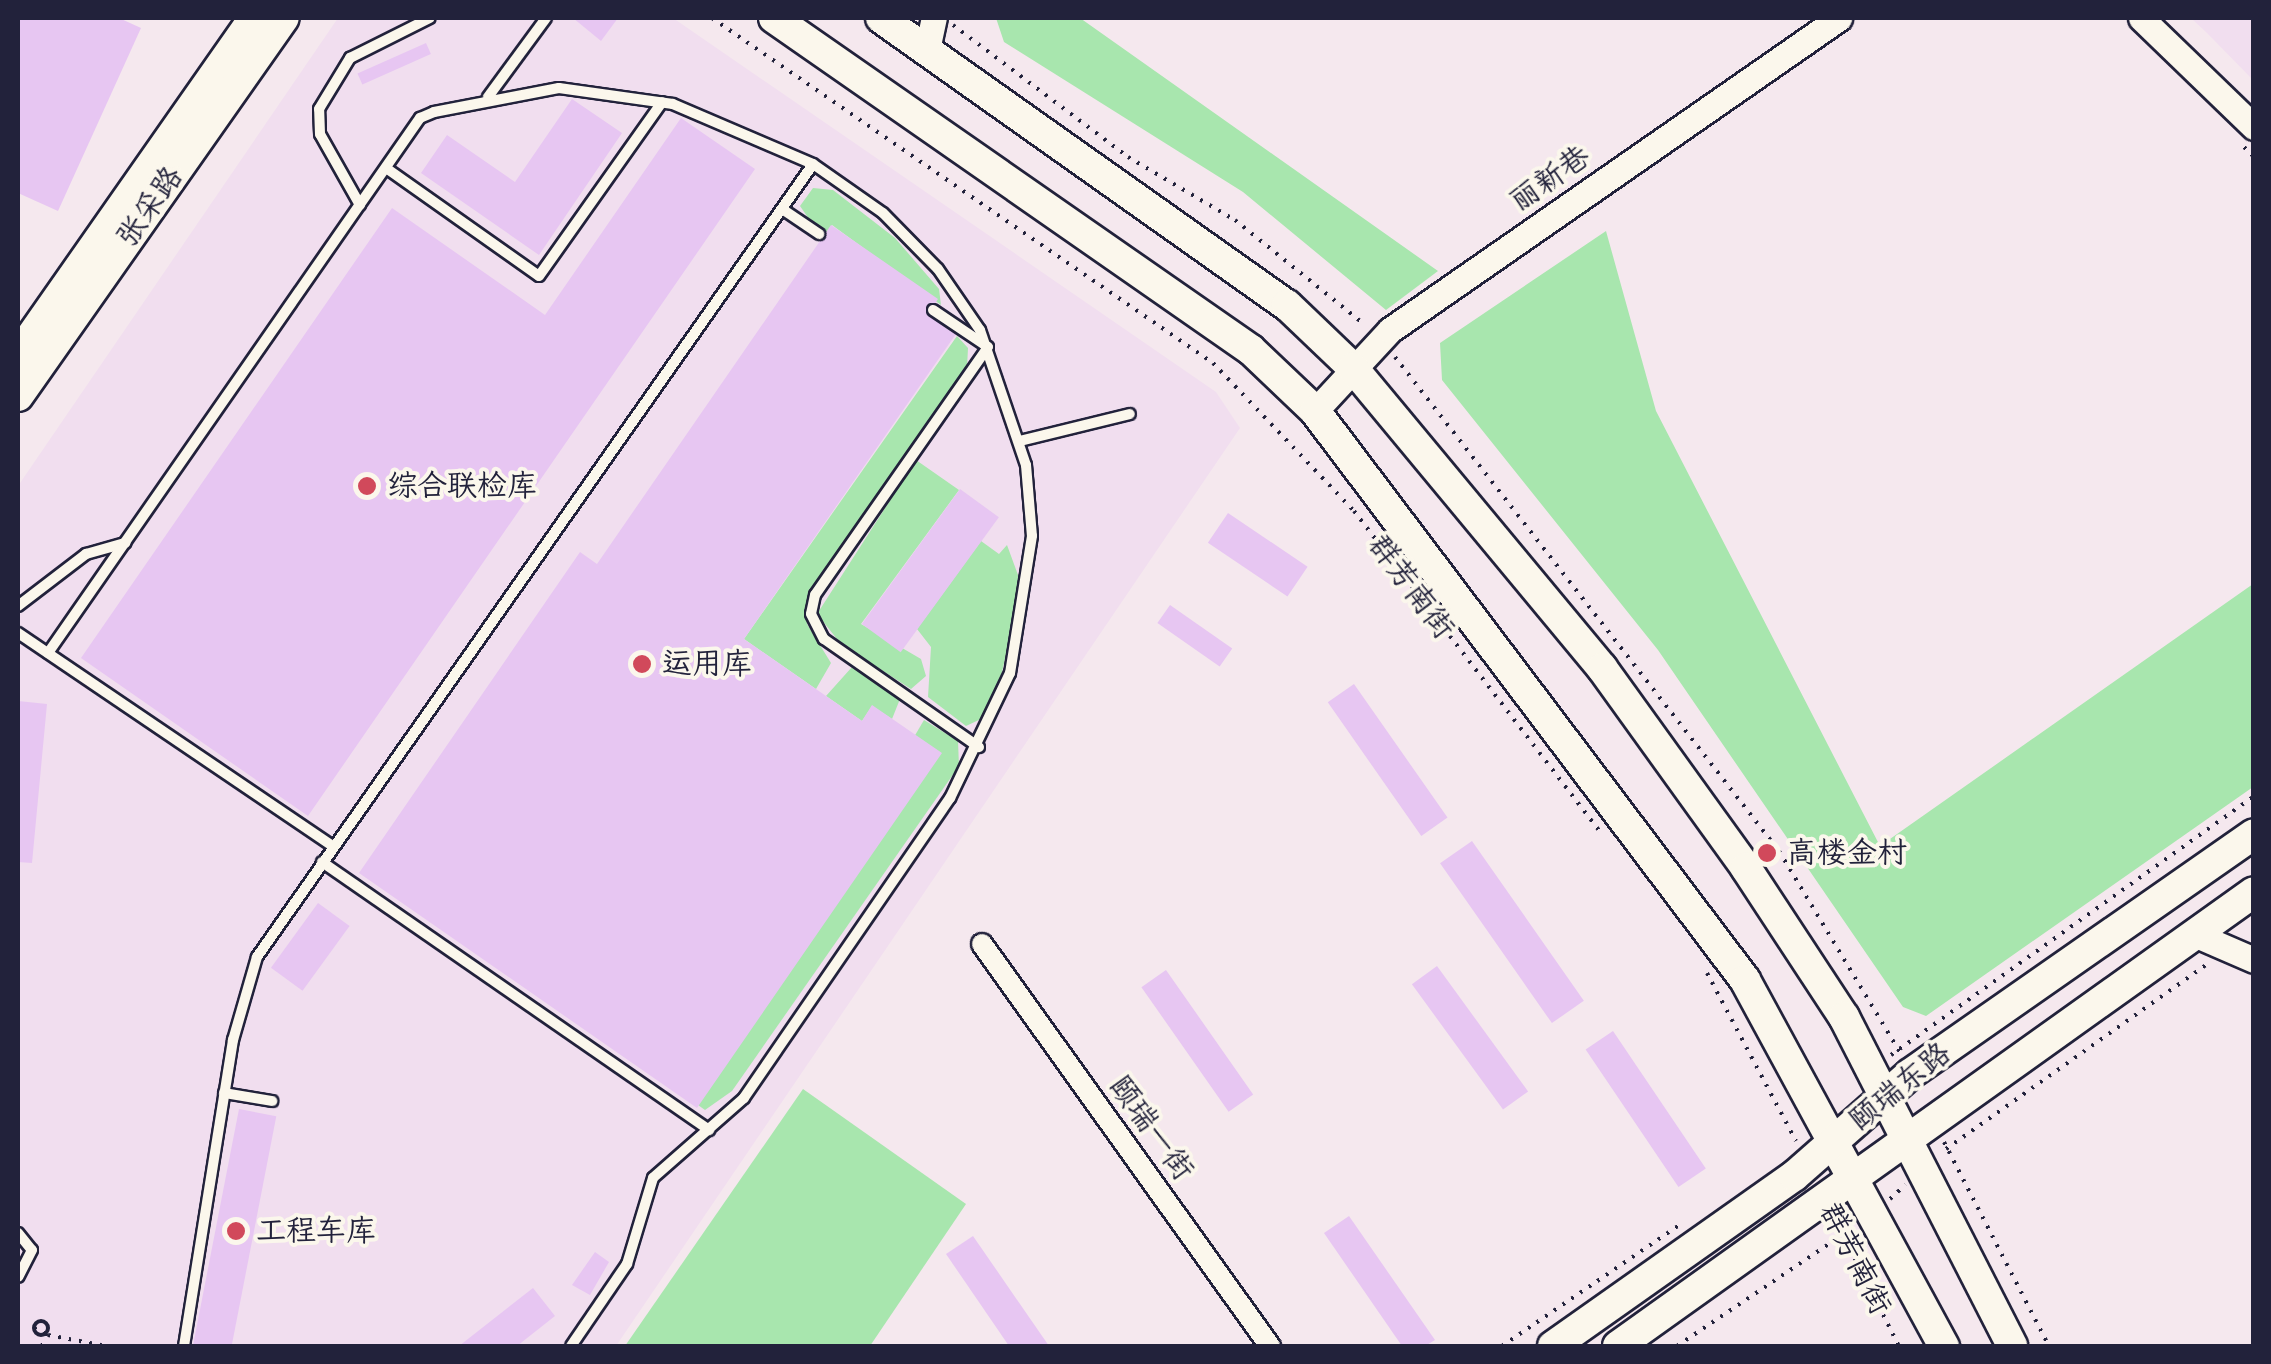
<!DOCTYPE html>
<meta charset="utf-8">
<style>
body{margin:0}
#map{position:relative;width:2271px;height:1364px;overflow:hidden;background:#f5e8ee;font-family:"Balsamiq Sans","LXGW WenKai TC",sans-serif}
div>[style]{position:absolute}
.built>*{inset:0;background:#f1deef}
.green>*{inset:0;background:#a8e6ae}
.building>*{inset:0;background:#e7c6f2;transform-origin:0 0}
.path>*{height:4px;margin-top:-2px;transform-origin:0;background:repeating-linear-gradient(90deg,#22223b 0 2.5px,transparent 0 10.5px)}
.path>.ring{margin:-2px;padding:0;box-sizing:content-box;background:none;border:4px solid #22223b;border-radius:50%}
.roads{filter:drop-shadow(2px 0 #22223b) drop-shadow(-2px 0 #22223b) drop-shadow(0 2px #22223b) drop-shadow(0 -2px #22223b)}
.service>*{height:10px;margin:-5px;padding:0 5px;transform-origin:5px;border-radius:5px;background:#fbf7ec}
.minor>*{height:20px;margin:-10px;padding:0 10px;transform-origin:10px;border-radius:10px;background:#fbf7ec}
.tertiary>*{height:25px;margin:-12.5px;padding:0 12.5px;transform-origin:12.5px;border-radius:12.5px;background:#fbf7ec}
.primary>*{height:30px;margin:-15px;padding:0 15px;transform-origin:15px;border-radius:15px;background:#fbf7ec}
.path-bridge>*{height:4px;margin-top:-2px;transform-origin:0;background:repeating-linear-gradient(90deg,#22223b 0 2.5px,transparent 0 10.5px)}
.dots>*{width:28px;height:28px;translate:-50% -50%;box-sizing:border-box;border:5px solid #fbf7ec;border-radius:50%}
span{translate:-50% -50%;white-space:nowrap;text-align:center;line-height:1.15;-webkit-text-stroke:8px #fbf7ec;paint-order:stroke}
.street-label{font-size:30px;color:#22223b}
.poi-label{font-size:30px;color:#22223b}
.left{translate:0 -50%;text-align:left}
.frame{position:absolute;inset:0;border:20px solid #22223b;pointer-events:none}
</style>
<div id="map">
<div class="built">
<i style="clip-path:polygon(338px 18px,673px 18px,1216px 392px,1240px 428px,616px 1346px,18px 1346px,18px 486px)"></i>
<i style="clip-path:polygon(2191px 18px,2253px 18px,2253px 80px,2207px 33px)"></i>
</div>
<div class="green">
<i style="clip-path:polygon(996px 18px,1080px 18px,1438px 271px,1386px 310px,1243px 192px,1004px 42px)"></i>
<i style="clip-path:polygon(813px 188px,833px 190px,895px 238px,939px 289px,941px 305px,832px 225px,826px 233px,811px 222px,800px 206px)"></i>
<i style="clip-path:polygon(1606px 231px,1656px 411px,1880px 846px,2253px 584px,2253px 787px,1926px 1016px,1903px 1007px,1658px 650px,1442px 380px,1440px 343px)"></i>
<i style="clip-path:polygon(957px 336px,968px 348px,967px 368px,808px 593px,807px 624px,831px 663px,816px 689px,744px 639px)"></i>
<i style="clip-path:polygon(916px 460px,959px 490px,861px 624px,921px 659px,926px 676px,911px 689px,841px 644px,817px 614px)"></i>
<i style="clip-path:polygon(981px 541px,999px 554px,1007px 545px,1022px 586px,998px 689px,983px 718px,966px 726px,928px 697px,931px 647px,917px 629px)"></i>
<i style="clip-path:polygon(852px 667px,900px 699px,892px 719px,872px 706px,862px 721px,826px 696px)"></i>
<i style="clip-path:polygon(924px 720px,958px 741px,959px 766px,732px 1091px,705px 1110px,698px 1105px)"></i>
<i style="clip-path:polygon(803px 1089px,966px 1204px,870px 1346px,625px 1346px)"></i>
</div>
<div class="building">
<i style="clip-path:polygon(18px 18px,119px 18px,141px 28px,58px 211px,18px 193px)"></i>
<i style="clip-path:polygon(573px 18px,618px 18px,601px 41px)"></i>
<i style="left:426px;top:43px;width:12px;height:75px;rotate:66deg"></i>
<i style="clip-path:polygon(572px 99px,622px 133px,539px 255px,421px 173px,447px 135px,515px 182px)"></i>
<i style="clip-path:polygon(681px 118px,755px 169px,308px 816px,81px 658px,392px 208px,545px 315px)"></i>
<i style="clip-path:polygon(831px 225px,938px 299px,929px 312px,958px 331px,744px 639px,862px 721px,872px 705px,942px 753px,697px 1108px,359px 873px,580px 552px,597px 564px)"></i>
<i style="left:960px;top:489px;width:48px;height:167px;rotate:36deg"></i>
<i style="left:1228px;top:513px;width:96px;height:36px;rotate:34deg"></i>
<i style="left:1170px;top:605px;width:76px;height:22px;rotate:35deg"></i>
<i style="left:1354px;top:684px;width:163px;height:32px;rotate:55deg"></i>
<i style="clip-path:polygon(18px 701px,47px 704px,32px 863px,18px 862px)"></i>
<i style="left:1472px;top:841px;width:195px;height:39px;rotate:55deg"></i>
<i style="left:318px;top:903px;width:39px;height:80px;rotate:36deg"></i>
<i style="left:1437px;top:966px;width:155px;height:31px;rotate:54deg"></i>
<i style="left:1166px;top:970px;width:152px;height:30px;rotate:55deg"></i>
<i style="left:1613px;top:1031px;width:166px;height:33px;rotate:56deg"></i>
<i style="left:239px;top:1109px;width:38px;height:241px;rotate:11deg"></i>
<i style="clip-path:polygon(1349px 1216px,1435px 1340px,1425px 1346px,1402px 1346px,1324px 1233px)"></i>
<i style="clip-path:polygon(973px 1236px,1049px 1346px,1009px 1346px,946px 1254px)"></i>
<i style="clip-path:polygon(595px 1252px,609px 1262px,590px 1295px,572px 1285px)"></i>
<i style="clip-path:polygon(533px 1288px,555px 1316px,517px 1346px,459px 1346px)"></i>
</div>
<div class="path">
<i style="left:712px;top:18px;width:608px;rotate:34.55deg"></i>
<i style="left:1213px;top:363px;width:204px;rotate:46.4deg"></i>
<i style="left:1354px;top:511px;width:402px;rotate:52.5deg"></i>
<i style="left:953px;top:25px;width:219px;rotate:37deg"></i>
<i style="left:1128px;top:157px;width:124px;rotate:30.5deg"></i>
<i style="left:1235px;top:220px;width:167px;rotate:38.9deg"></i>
<i style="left:2244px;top:147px;width:14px;rotate:45deg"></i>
<i style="left:1395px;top:357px;width:626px;rotate:52.14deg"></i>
<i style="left:1779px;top:851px;width:235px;rotate:59deg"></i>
<i style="left:1707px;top:973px;width:190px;rotate:62.1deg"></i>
<i style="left:1891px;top:1055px;width:446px;rotate:-35.5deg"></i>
<i style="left:1944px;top:1142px;width:229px;rotate:62.8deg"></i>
<i style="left:1946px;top:1149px;width:320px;rotate:-35.3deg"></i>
<i style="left:1890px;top:1199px;width:21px;rotate:-43deg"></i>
<i style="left:1836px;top:1221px;width:140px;rotate:63.3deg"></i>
<i class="ring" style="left:34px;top:1321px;width:10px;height:10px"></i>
<i style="left:48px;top:1335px;width:59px;rotate:10.7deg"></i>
<i style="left:19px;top:1346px;width:17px"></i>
<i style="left:42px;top:1346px;width:15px;rotate:-70deg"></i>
<i style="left:1502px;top:1346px;width:218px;rotate:-34.3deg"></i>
<i style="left:1677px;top:1346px;width:210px;rotate:-33.9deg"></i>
</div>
<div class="roads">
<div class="service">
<i style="left:488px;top:97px;width:98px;rotate:-53.7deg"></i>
<i style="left:386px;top:168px;width:187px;rotate:35.2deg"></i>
<i style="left:539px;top:276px;width:213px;rotate:-54.7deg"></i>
<i style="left:360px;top:205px;width:81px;rotate:-119.4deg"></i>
<i style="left:320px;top:134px;width:25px;rotate:-92deg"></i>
<i style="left:319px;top:109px;width:60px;rotate:-58.7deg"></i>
<i style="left:350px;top:58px;width:89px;rotate:-26.6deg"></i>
<i style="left:782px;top:209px;width:45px;rotate:34deg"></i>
<i style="left:933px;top:310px;width:66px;rotate:33.9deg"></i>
<i style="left:988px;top:347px;width:302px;rotate:124.9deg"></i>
<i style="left:815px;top:595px;width:19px;rotate:102deg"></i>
<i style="left:811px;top:614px;width:28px;rotate:63deg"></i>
<i style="left:824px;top:639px;width:189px;rotate:34.9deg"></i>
<i style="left:1020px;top:441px;width:113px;rotate:-13.8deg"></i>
<i style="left:18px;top:606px;width:86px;rotate:-37.4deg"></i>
<i style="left:86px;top:554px;width:41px;rotate:-15.8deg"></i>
<i style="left:18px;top:633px;width:380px;rotate:34.1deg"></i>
<i style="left:48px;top:653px;width:652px;rotate:-55.19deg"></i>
<i style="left:420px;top:118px;width:15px;rotate:-23deg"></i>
<i style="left:434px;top:112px;width:127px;rotate:-10.9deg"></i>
<i style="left:559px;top:88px;width:115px;rotate:8deg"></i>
<i style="left:673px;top:104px;width:152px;rotate:23.2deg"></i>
<i style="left:813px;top:164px;width:85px;rotate:35deg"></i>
<i style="left:883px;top:213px;width:78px;rotate:45.5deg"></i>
<i style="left:938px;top:269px;width:74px;rotate:55.5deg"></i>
<i style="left:980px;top:330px;width:143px;rotate:71.2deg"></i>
<i style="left:1026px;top:465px;width:71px;rotate:85.2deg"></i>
<i style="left:1032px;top:536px;width:139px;rotate:99.1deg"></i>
<i style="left:1010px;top:673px;width:139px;rotate:115.6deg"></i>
<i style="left:950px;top:798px;width:364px;rotate:124.5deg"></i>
<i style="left:744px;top:1098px;width:121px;rotate:138.7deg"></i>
<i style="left:653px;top:1178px;width:90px;rotate:106.8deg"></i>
<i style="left:627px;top:1264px;width:99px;rotate:124.3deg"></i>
<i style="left:322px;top:862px;width:471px;rotate:34.7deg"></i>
<i style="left:224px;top:1093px;width:49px;rotate:9.5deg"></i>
<i style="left:18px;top:1233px;width:22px;rotate:51deg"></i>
<i style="left:32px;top:1250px;width:30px;rotate:117deg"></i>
<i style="left:184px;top:1346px;width:310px;rotate:-80.9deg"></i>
<i style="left:233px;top:1040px;width:86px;rotate:-73.9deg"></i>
<i style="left:257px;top:957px;width:968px;rotate:-54.96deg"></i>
</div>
<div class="minor">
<i style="left:982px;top:944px;width:495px;rotate:54.4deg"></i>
</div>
<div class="tertiary">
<i style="left:2141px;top:18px;width:157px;rotate:44deg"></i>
<i style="left:927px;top:50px;width:33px;rotate:-78deg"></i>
<i style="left:1315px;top:411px;width:110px;rotate:-47.2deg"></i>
<i style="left:1390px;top:330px;width:547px;rotate:-34.79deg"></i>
<i style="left:2194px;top:934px;width:65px;rotate:23.4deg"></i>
</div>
<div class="primary">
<i style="left:774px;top:18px;width:581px;rotate:34.84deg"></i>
<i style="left:1251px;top:350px;width:88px;rotate:43.6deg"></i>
<i style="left:1315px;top:411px;width:713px;rotate:52.92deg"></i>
<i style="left:1745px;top:980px;width:417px;rotate:61.5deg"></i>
<i style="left:881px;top:18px;width:497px;rotate:35.3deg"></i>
<i style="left:1287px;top:305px;width:91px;rotate:43.7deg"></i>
<i style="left:1353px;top:368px;width:390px;rotate:50.3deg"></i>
<i style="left:1602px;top:668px;width:246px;rotate:54.2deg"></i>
<i style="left:1746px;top:868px;width:178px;rotate:56.7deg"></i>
<i style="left:1844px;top:1017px;width:369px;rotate:62.9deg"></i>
<i style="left:18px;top:355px;width:411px;rotate:-55deg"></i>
<i style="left:18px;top:396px;width:462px;rotate:-54.9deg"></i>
<i style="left:1553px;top:1346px;width:295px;rotate:-35.2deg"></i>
<i style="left:1794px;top:1176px;width:154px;rotate:-41.3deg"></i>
<i style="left:1910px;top:1074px;width:419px;rotate:-34.9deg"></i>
<i style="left:1618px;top:1346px;width:781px;rotate:-35.52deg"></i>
</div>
</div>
<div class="path-bridge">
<i style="left:34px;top:1328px;width:16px;rotate:27deg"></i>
</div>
<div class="dots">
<i style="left:367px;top:486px;background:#d1495b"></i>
<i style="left:642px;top:664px;background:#d1495b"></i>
<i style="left:1767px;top:853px;background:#d1495b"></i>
<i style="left:236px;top:1231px;background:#d1495b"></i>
</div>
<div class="street-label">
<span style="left:1550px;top:179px;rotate:-35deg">丽新巷</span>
<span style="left:150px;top:207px;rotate:-55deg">张采路</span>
<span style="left:1411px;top:587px;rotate:53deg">群芳南街</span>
<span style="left:1900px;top:1087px;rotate:-39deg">颐瑞东路</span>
<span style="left:1151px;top:1128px;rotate:54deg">颐瑞一街</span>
<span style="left:1855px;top:1259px;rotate:63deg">群芳南街</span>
</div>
<div class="poi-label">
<span class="left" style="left:387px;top:486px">综合联检库</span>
<span class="left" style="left:662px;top:664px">运用库</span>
<span class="left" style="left:1787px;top:853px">高楼金村</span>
<span class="left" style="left:256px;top:1231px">工程车库</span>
</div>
<div class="frame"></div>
</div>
